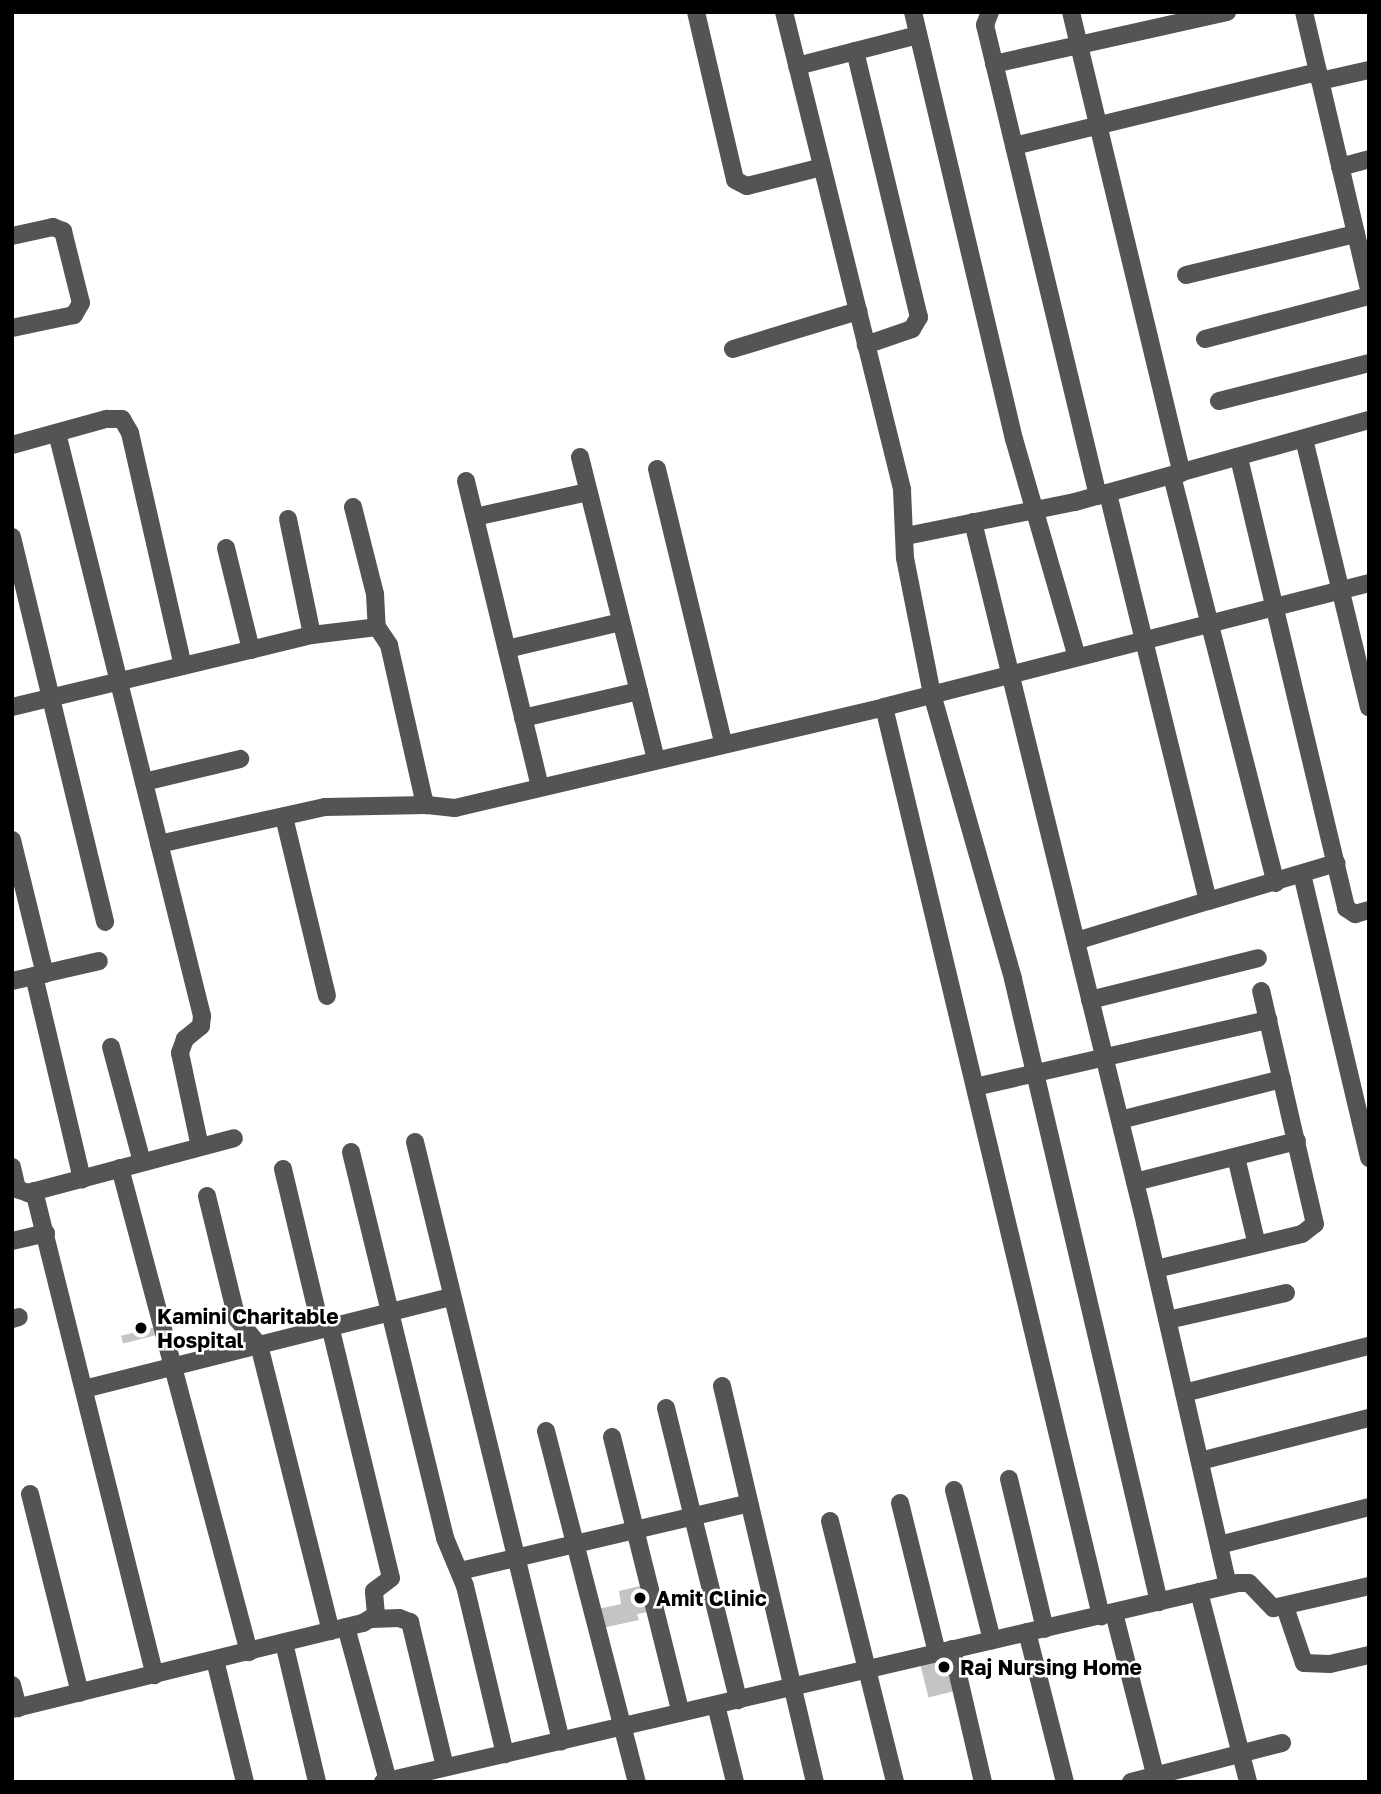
<!DOCTYPE html>
<style>
body{margin:0}
#map{position:relative;width:1381px;height:1794px;overflow:hidden;background:#fff;font-family:"Golos Text",sans-serif}
div>[style]{position:absolute}
.building>*{inset:0;background:#c4c4c4;transform-origin:0 0}
.minor>*{height:18px;margin:-9px;padding:0 9px;transform-origin:9px;border-radius:9px;background:#545454}
.dots>*{width:19px;height:19px;translate:-50% -50%;box-sizing:border-box;border:4px solid #fff;border-radius:50%}
span{translate:-50% -50%;white-space:nowrap;text-align:center;line-height:1.15;-webkit-text-stroke:5px #fff;paint-order:stroke}
.poi-label{font-size:21px;color:#000;font-weight:700}
.left{translate:0 -50%;text-align:left}
.frame{position:absolute;inset:0;border:14px solid #000;pointer-events:none}
</style>
<div id="map">
<div class="building">
<i style="left:156px;top:1327px;width:8px;height:36px;rotate:76deg"></i>
<i style="clip-path:polygon(648px 1584px,654px 1611px,637px 1614px,639px 1620px,602px 1628px,598px 1609px,621px 1604px,619px 1591px)"></i>
<i style="left:946px;top:1652px;width:40px;height:28px;rotate:76deg"></i>
</div>
<div class="minor">
<i style="left:696px;top:12px;width:172px;rotate:76.9deg"></i>
<i style="left:735px;top:180px;width:13px;rotate:27deg"></i>
<i style="left:747px;top:186px;width:77px;rotate:-14.2deg"></i>
<i style="left:784px;top:12px;width:492px;rotate:76.1deg"></i>
<i style="left:902px;top:490px;width:68px;rotate:87.5deg"></i>
<i style="left:905px;top:558px;width:139px;rotate:78.8deg"></i>
<i style="left:932px;top:694px;width:296px;rotate:74.1deg"></i>
<i style="left:1013px;top:979px;width:640px;rotate:76.81deg"></i>
<i style="left:913px;top:12px;width:439px;rotate:76.7deg"></i>
<i style="left:1014px;top:439px;width:227px;rotate:73.9deg"></i>
<i style="left:990px;top:12px;width:14px;rotate:111deg"></i>
<i style="left:985px;top:25px;width:484px;rotate:76.5deg"></i>
<i style="left:1071px;top:12px;width:474px;rotate:76.5deg"></i>
<i style="left:1304px;top:12px;width:285px;rotate:76.8deg"></i>
<i style="left:855px;top:51px;width:274px;rotate:76.5deg"></i>
<i style="left:919px;top:317px;width:14px;rotate:120deg"></i>
<i style="left:912px;top:329px;width:49px;rotate:160.8deg"></i>
<i style="left:994px;top:64px;width:239px;rotate:-12.6deg"></i>
<i style="left:797px;top:66px;width:125px;rotate:-14.4deg"></i>
<i style="left:1320px;top:81px;width:50px;rotate:-12.7deg"></i>
<i style="left:1014px;top:146px;width:313px;rotate:-13.7deg"></i>
<i style="left:1340px;top:167px;width:30px;rotate:-15deg"></i>
<i style="left:12px;top:236px;width:42px;rotate:-12.4deg"></i>
<i style="left:53px;top:227px;width:11px;rotate:22deg"></i>
<i style="left:63px;top:231px;width:74px;rotate:76deg"></i>
<i style="left:81px;top:303px;width:14px;rotate:120deg"></i>
<i style="left:74px;top:315px;width:63px;rotate:168.2deg"></i>
<i style="left:1186px;top:275px;width:175px;rotate:-13.6deg"></i>
<i style="left:1205px;top:339px;width:170px;rotate:-14.7deg"></i>
<i style="left:733px;top:349px;width:131px;rotate:-16.9deg"></i>
<i style="left:1219px;top:401px;width:155px;rotate:-14.2deg"></i>
<i style="left:57px;top:433px;width:601px;rotate:76.03deg"></i>
<i style="left:202px;top:1016px;width:10px;rotate:96deg"></i>
<i style="left:201px;top:1026px;width:21px;rotate:141deg"></i>
<i style="left:185px;top:1039px;width:15px;rotate:110deg"></i>
<i style="left:180px;top:1053px;width:96px;rotate:78deg"></i>
<i style="left:1304px;top:439px;width:276px;rotate:76.4deg"></i>
<i style="left:12px;top:445px;width:98px;rotate:-15.5deg"></i>
<i style="left:106px;top:419px;width:16px"></i>
<i style="left:122px;top:419px;width:16px;rotate:60deg"></i>
<i style="left:130px;top:433px;width:239px;rotate:77.2deg"></i>
<i style="left:580px;top:457px;width:311px;rotate:75.9deg"></i>
<i style="left:1239px;top:458px;width:463px;rotate:76.6deg"></i>
<i style="left:1346px;top:908px;width:11px;rotate:34deg"></i>
<i style="left:1355px;top:914px;width:15px;rotate:-16deg"></i>
<i style="left:657px;top:469px;width:281px;rotate:76.4deg"></i>
<i style="left:1172px;top:476px;width:420px;rotate:75.7deg"></i>
<i style="left:466px;top:481px;width:315px;rotate:76.4deg"></i>
<i style="left:353px;top:507px;width:90px;rotate:75.8deg"></i>
<i style="left:375px;top:594px;width:33px;rotate:87deg"></i>
<i style="left:475px;top:517px;width:116px;rotate:-12.5deg"></i>
<i style="left:288px;top:519px;width:118px;rotate:78.3deg"></i>
<i style="left:973px;top:522px;width:722px;rotate:76.21deg"></i>
<i style="left:1145px;top:1223px;width:371px;rotate:77.1deg"></i>
<i style="left:906px;top:536px;width:172px;rotate:-11.4deg"></i>
<i style="left:1075px;top:502px;width:305px;rotate:-15.6deg"></i>
<i style="left:12px;top:537px;width:396px;rotate:76.4deg"></i>
<i style="left:226px;top:548px;width:105px;rotate:76.2deg"></i>
<i style="left:507px;top:649px;width:117px;rotate:-13.3deg"></i>
<i style="left:12px;top:707px;width:309px;rotate:-13.5deg"></i>
<i style="left:312px;top:635px;width:65px;rotate:-7deg"></i>
<i style="left:377px;top:627px;width:22px;rotate:56deg"></i>
<i style="left:389px;top:645px;width:159px;rotate:77.3deg"></i>
<i style="left:424px;top:800px;width:6px;rotate:59deg"></i>
<i style="left:427px;top:805px;width:28px;rotate:6deg"></i>
<i style="left:455px;top:808px;width:441px;rotate:-13.2deg"></i>
<i style="left:884px;top:707px;width:501px;rotate:-14.34deg"></i>
<i style="left:884px;top:707px;width:935px;rotate:76.57deg"></i>
<i style="left:523px;top:718px;width:119px;rotate:-13.1deg"></i>
<i style="left:144px;top:782px;width:99px;rotate:-13.5deg"></i>
<i style="left:284px;top:817px;width:184px;rotate:76.5deg"></i>
<i style="left:12px;top:840px;width:138px;rotate:76.2deg"></i>
<i style="left:159px;top:844px;width:170px;rotate:-12.6deg"></i>
<i style="left:325px;top:807px;width:102px;rotate:-1.1deg"></i>
<i style="left:1302px;top:874px;width:292px;rotate:76.7deg"></i>
<i style="left:1208px;top:901px;width:134px;rotate:-16.5deg"></i>
<i style="left:1076px;top:941px;width:138px;rotate:-16.9deg"></i>
<i style="left:1208px;top:901px;width:420px;rotate:-103.8deg"></i>
<i style="left:34px;top:976px;width:209px;rotate:76.7deg"></i>
<i style="left:12px;top:981px;width:89px;rotate:-12.9deg"></i>
<i style="left:1090px;top:1000px;width:173px;rotate:-14deg"></i>
<i style="left:111px;top:1047px;width:119px;rotate:74.9deg"></i>
<i style="left:975px;top:1087px;width:301px;rotate:-12.9deg"></i>
<i style="left:1120px;top:1120px;width:167px;rotate:-14.2deg"></i>
<i style="left:415px;top:1142px;width:617px;rotate:76.3deg"></i>
<i style="left:351px;top:1152px;width:397px;rotate:76.3deg"></i>
<i style="left:445px;top:1538px;width:52px;rotate:67.4deg"></i>
<i style="left:465px;top:1586px;width:173px;rotate:76.6deg"></i>
<i style="left:1236px;top:1157px;width:90px;rotate:76.6deg"></i>
<i style="left:12px;top:1167px;width:23px;rotate:77deg"></i>
<i style="left:17px;top:1189px;width:12px;rotate:20deg"></i>
<i style="left:28px;top:1193px;width:213px;rotate:-14.9deg"></i>
<i style="left:120px;top:1168px;width:501px;rotate:75.08deg"></i>
<i style="left:283px;top:1169px;width:164px;rotate:76.6deg"></i>
<i style="left:1135px;top:1182px;width:167px;rotate:-14.2deg"></i>
<i style="left:34px;top:1191px;width:499px;rotate:76deg"></i>
<i style="left:207px;top:1196px;width:127px;rotate:76.3deg"></i>
<i style="left:237px;top:1319px;width:34px;rotate:50deg"></i>
<i style="left:259px;top:1345px;width:295px;rotate:75.9deg"></i>
<i style="left:12px;top:1241px;width:35px;rotate:-13deg"></i>
<i style="left:1156px;top:1269px;width:150px;rotate:-13.5deg"></i>
<i style="left:1302px;top:1234px;width:16px;rotate:-38deg"></i>
<i style="left:1315px;top:1224px;width:239px;rotate:-103deg"></i>
<i style="left:12px;top:1319px;width:7px;rotate:-16deg"></i>
<i style="left:1168px;top:1320px;width:121px;rotate:-12.9deg"></i>
<i style="left:722px;top:1386px;width:407px;rotate:76.8deg"></i>
<i style="left:84px;top:1389px;width:377px;rotate:-14.1deg"></i>
<i style="left:1184px;top:1393px;width:191px;rotate:-14.3deg"></i>
<i style="left:666px;top:1408px;width:301px;rotate:76.1deg"></i>
<i style="left:546px;top:1431px;width:363px;rotate:75.5deg"></i>
<i style="left:612px;top:1437px;width:284px;rotate:76deg"></i>
<i style="left:1200px;top:1461px;width:174px;rotate:-14.3deg"></i>
<i style="left:1009px;top:1479px;width:154px;rotate:76.5deg"></i>
<i style="left:954px;top:1490px;width:155px;rotate:75.8deg"></i>
<i style="left:30px;top:1494px;width:205px;rotate:75.9deg"></i>
<i style="left:900px;top:1503px;width:154px;rotate:76.1deg"></i>
<i style="left:830px;top:1521px;width:269px;rotate:76deg"></i>
<i style="left:1219px;top:1545px;width:155px;rotate:-14.2deg"></i>
<i style="left:460px;top:1571px;width:297px;rotate:-13.2deg"></i>
<i style="left:1199px;top:1592px;width:196px;rotate:75.5deg"></i>
<i style="left:1285px;top:1607px;width:59px;rotate:71.3deg"></i>
<i style="left:1304px;top:1663px;width:26px;rotate:2deg"></i>
<i style="left:1330px;top:1664px;width:40px;rotate:-13deg"></i>
<i style="left:1114px;top:1613px;width:174px;rotate:75.7deg"></i>
<i style="left:372px;top:1619px;width:27px;rotate:-2deg"></i>
<i style="left:399px;top:1618px;width:12px;rotate:20deg"></i>
<i style="left:410px;top:1622px;width:149px;rotate:76.4deg"></i>
<i style="left:346px;top:1627px;width:160px;rotate:74.7deg"></i>
<i style="left:1027px;top:1632px;width:155px;rotate:75.8deg"></i>
<i style="left:284px;top:1643px;width:143px;rotate:76.6deg"></i>
<i style="left:952px;top:1649px;width:137px;rotate:76.9deg"></i>
<i style="left:215px;top:1660px;width:126px;rotate:76.2deg"></i>
<i style="left:12px;top:1685px;width:24px;rotate:75deg"></i>
<i style="left:716px;top:1705px;width:79px;rotate:76.1deg"></i>
<i style="left:12px;top:1709px;width:361px;rotate:-13.8deg"></i>
<i style="left:363px;top:1623px;width:15px;rotate:-32deg"></i>
<i style="left:376px;top:1615px;width:24px;rotate:-95deg"></i>
<i style="left:374px;top:1591px;width:21px;rotate:-37deg"></i>
<i style="left:391px;top:1578px;width:259px;rotate:-103.6deg"></i>
<i style="left:383px;top:1782px;width:878px;rotate:-13.1deg"></i>
<i style="left:1238px;top:1583px;width:11px"></i>
<i style="left:1249px;top:1583px;width:35px;rotate:46deg"></i>
<i style="left:1273px;top:1608px;width:98px;rotate:-12.9deg"></i>
<i style="left:1131px;top:1782px;width:156px;rotate:-14.5deg"></i>
</div>
<div class="dots">
<i style="left:141px;top:1328px;background:#000"></i>
<i style="left:640px;top:1598px;background:#000"></i>
<i style="left:944px;top:1667px;background:#000"></i>
</div>
<div class="poi-label">
<span class="left" style="left:157px;top:1328px">Kamini Charitable<br>Hospital</span>
<span class="left" style="left:656px;top:1598px">Amit Clinic</span>
<span class="left" style="left:960px;top:1667px">Raj Nursing Home</span>
</div>
<div class="frame"></div>
</div>
